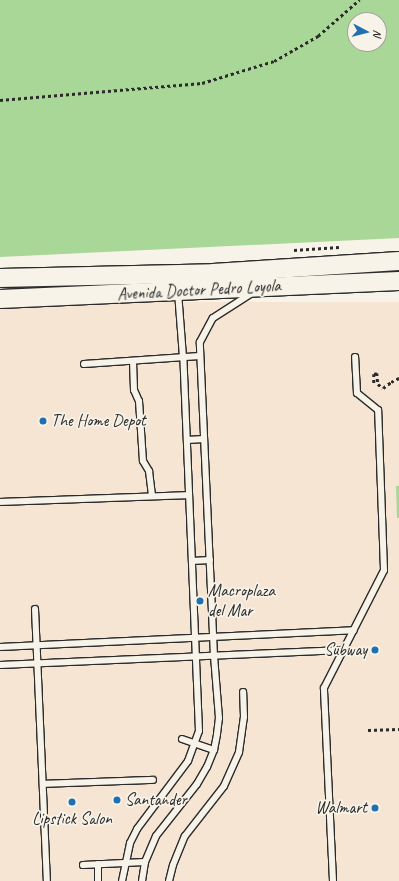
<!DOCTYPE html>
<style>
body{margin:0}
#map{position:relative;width:399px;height:881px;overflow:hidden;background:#f7f3e8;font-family:Caveat,sans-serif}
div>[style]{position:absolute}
.built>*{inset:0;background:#f5e5d2;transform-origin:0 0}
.green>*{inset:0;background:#a8d797}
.path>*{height:2.5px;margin-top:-1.25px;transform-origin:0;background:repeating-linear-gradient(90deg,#2b2b2b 0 3px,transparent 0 6px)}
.roads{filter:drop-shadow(1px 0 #2b2b2b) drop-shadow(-1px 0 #2b2b2b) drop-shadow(0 1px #2b2b2b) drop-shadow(0 -1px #2b2b2b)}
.service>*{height:6px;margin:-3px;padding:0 3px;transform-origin:3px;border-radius:3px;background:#f7f3e8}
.secondary>*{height:18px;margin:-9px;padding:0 9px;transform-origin:9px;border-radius:9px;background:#f7f3e8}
.dots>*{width:11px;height:11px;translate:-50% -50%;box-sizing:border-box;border:2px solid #f7f3e8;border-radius:50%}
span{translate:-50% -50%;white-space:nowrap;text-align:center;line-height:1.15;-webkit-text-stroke:3.5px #f7f3e8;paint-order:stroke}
.street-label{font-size:17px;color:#2b2b2b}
.poi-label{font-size:17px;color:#2b2b2b}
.left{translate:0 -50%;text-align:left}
.right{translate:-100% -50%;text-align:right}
.north{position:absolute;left:347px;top:12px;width:40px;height:40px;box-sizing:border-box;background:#f7f3e8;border:1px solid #a5a39c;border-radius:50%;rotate:97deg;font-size:11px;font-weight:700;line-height:16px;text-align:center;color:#2b2b2b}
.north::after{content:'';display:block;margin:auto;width:14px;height:18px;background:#1f6fb2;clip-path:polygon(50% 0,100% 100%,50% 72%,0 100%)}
</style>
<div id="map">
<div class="built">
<i style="left:399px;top:302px;width:579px;height:399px;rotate:90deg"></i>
</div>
<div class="green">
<i style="clip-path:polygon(evenodd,0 0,399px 0,399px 238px,0 257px,0 0,355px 20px,379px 20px,379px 44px,355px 44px,355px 20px)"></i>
<i style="clip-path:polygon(396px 486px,399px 486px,399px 518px,397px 518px)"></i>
</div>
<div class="path">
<i style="left:0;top:100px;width:203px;rotate:-4.8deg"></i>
<i style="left:202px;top:83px;width:75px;rotate:-17deg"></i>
<i style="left:274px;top:61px;width:51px;rotate:-29.6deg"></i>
<i style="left:318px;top:36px;width:55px;rotate:-41.3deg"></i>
<i style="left:294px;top:250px;width:45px;rotate:-3.8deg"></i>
<i style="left:374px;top:374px;width:3px;rotate:-18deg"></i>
<i style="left:377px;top:373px;width:11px;rotate:85deg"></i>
<i style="left:378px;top:384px;width:6px;rotate:39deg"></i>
<i style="left:383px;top:388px;width:10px;rotate:-37deg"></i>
<i style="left:391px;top:382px;width:9px;rotate:-27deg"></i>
<i style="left:374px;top:374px;width:10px;rotate:90deg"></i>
<i style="left:368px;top:730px;width:31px;rotate:-2deg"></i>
</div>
<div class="roads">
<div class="service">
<i style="left:133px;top:361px;width:29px;rotate:88deg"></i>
<i style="left:134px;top:390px;width:12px;rotate:66deg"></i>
<i style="left:139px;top:401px;width:60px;rotate:86.2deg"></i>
<i style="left:143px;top:461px;width:12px;rotate:59deg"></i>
<i style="left:149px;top:471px;width:25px;rotate:83deg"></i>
<i style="left:84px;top:364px;width:116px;rotate:-3.9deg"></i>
<i style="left:187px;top:440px;width:17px;rotate:-3deg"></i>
<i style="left:0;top:502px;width:189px;rotate:-2.1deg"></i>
<i style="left:192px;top:561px;width:18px;rotate:-3deg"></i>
<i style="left:35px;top:609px;width:272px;rotate:87.5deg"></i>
<i style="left:0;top:647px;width:354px;rotate:-2.7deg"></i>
<i style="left:0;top:665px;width:344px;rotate:-2.5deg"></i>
<i style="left:182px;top:739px;width:34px;rotate:19deg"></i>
<i style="left:43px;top:784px;width:110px;rotate:-2.1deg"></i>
<i style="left:98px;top:864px;width:17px;rotate:90deg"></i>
<i style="left:83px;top:865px;width:62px;rotate:-2.8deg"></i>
<i style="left:122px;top:881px;width:39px;rotate:-78deg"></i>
<i style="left:130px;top:843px;width:16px;rotate:-63deg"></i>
<i style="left:137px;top:829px;width:85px;rotate:-53.1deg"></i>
<i style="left:188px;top:761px;width:32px;rotate:-70deg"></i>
<i style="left:199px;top:731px;width:374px;rotate:-92.4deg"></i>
<i style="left:183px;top:357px;width:65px;rotate:-94.4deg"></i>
<i style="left:142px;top:881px;width:19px;rotate:-81deg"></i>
<i style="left:145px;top:862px;width:28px;rotate:-67deg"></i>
<i style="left:156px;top:836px;width:66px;rotate:-51.7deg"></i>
<i style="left:197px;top:784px;width:20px;rotate:-60deg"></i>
<i style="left:207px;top:767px;width:18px;rotate:-68deg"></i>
<i style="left:214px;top:750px;width:16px;rotate:-79deg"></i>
<i style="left:217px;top:734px;width:16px;rotate:-83deg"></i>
<i style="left:219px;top:718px;width:62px;rotate:-94.6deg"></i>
<i style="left:214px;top:656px;width:314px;rotate:-92.6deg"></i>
<i style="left:200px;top:342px;width:27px;rotate:-62deg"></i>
<i style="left:213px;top:318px;width:46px;rotate:-32.7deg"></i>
<i style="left:169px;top:881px;width:16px;rotate:-76deg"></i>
<i style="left:173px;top:865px;width:31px;rotate:-68deg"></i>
<i style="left:185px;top:836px;width:63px;rotate:-52deg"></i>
<i style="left:224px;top:786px;width:37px;rotate:-66deg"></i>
<i style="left:239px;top:752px;width:35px;rotate:-82deg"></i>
<i style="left:244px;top:717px;width:25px;rotate:-92deg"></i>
<i style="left:333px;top:881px;width:193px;rotate:-92.7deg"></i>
<i style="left:324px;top:688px;width:132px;rotate:-63deg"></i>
<i style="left:384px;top:570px;width:160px;rotate:-92.1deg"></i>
<i style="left:378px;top:410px;width:27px;rotate:-141deg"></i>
<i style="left:357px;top:393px;width:36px;rotate:-93deg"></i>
</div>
<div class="secondary">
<i style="left:0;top:278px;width:213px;rotate:-1.3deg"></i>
<i style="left:213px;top:273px;width:186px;rotate:-3.7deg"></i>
<i style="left:0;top:299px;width:399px;rotate:-2.6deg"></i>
</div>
</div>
<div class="dots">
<i style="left:43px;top:421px;background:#1f6fb2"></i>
<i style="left:200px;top:601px;background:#1f6fb2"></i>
<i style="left:375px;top:650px;background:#1f6fb2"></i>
<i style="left:117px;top:800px;background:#1f6fb2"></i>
<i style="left:72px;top:802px;background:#1f6fb2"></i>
<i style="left:375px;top:808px;background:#1f6fb2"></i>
</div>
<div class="street-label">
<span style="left:199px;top:290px;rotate:-3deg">Avenida Doctor Pedro Loyola</span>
</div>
<div class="poi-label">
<span class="left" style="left:51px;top:421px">The Home Depot</span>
<span class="left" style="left:208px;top:601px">Macroplaza<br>del Mar</span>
<span class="right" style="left:367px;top:650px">Subway</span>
<span class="left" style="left:125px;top:800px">Santander</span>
<span class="right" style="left:367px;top:808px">Walmart</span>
<span style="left:72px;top:819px">Lipstick Salon</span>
</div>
<div class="north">N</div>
</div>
